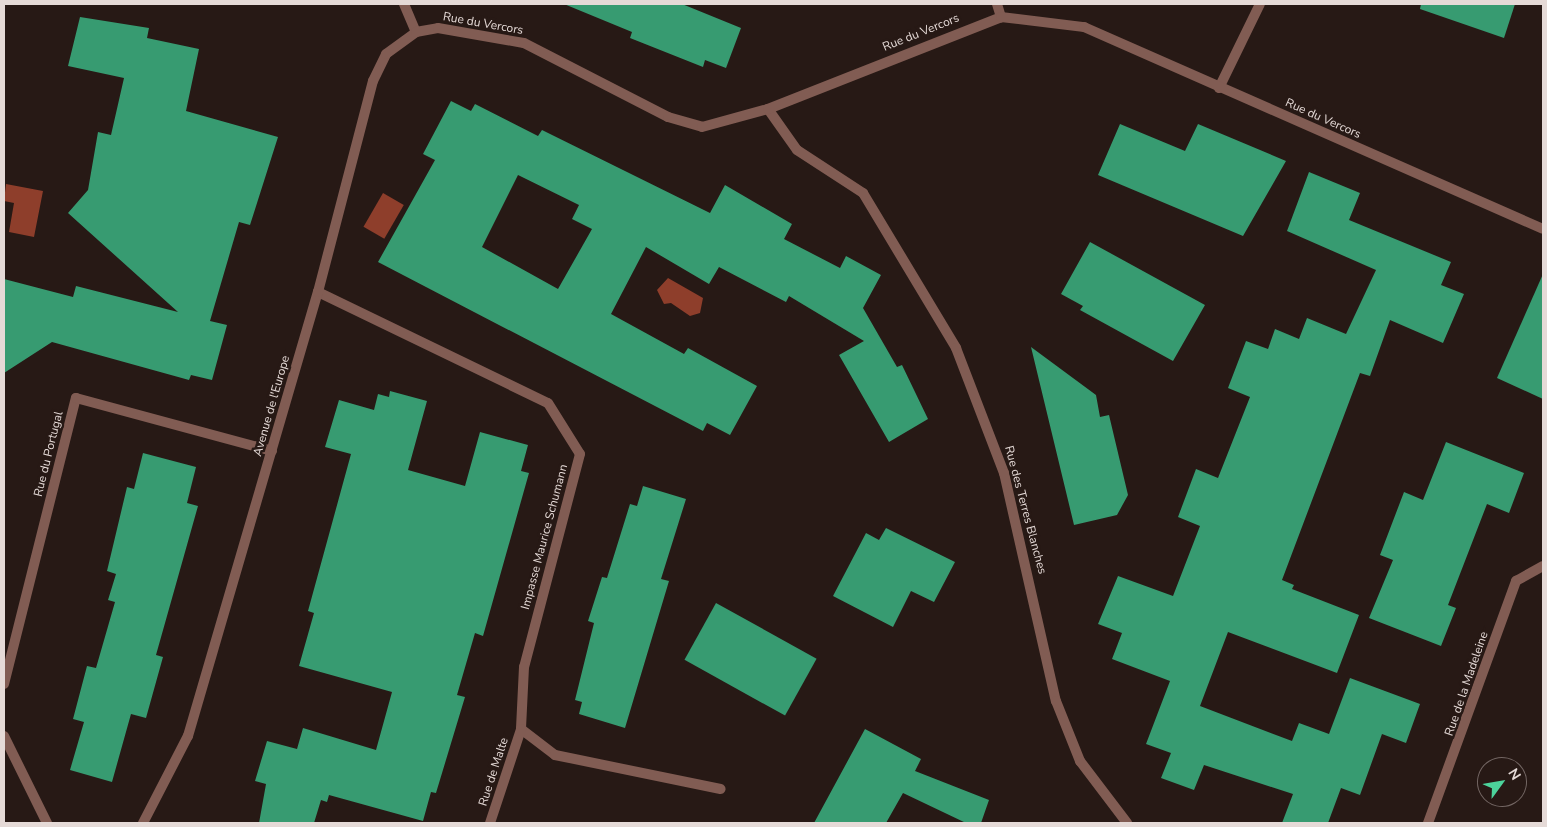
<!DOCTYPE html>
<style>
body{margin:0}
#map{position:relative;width:1547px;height:827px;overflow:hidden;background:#271915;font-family:"Nunito Sans",sans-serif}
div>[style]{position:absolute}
.water>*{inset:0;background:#8e3e2b;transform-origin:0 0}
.building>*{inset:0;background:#379b71;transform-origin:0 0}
.minor>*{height:10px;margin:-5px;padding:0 5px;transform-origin:5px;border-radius:5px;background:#815c53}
span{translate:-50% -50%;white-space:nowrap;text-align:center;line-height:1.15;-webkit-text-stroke:5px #271915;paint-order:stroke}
.street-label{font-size:12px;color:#e5dad7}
.frame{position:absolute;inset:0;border:5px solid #e5dad7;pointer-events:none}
.north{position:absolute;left:1477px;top:757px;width:50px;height:50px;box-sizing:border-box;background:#271915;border:1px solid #736663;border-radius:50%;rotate:58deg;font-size:14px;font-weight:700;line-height:20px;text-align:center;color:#e5dad7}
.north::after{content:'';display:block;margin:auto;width:18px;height:22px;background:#4cd39b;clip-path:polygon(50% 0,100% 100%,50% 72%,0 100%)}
</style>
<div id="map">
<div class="water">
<i style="clip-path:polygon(6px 184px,43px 191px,34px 237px,9px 232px,14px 203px,4px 201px)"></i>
<i style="left:383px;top:193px;width:24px;height:39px;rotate:30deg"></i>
<i style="clip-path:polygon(668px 278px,703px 298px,700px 313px,690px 316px,671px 303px,664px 304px,657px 290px)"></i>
</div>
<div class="building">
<i style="clip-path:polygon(564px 4px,682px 4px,741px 28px,726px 68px,705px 60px,703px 67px,630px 38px,632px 32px)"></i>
<i style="clip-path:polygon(1421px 4px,1515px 4px,1504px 38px,1420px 9px)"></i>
<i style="clip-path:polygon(80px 17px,149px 28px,147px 38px,199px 49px,186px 111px,278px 137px,250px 225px,239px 222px,210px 321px,227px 325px,212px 380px,191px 375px,189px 380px,52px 342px,4px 373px,4px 279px,73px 297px,76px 286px,178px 312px,68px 213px,88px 190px,98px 132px,111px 135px,124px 78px,68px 66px)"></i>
<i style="clip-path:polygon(evenodd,451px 101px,471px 111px,475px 104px,538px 136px,542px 130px,710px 213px,725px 185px,792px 224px,784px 239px,840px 268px,846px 256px,881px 275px,863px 308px,897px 367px,902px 365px,928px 419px,889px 442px,839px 355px,864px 341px,789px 296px,786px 302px,719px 267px,709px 284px,646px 247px,611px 314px,684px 354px,688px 348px,757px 386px,730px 435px,707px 423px,703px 431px,378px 262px,435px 160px,423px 154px,451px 101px,518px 175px,579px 205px,572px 219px,592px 229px,558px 289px,482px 247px,518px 175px)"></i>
<i style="clip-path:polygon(1120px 124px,1185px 151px,1198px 124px,1286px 161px,1243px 236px,1098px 175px)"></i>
<i style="clip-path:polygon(1309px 172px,1360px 193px,1349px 220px,1451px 262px,1441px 285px,1464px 294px,1443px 343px,1390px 320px,1370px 376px,1360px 373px,1282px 580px,1294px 585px,1292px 589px,1359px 615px,1337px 673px,1228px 632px,1200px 706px,1292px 741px,1299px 723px,1329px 734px,1350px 678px,1420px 704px,1406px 743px,1382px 734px,1360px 795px,1341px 788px,1328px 823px,1282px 823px,1293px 794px,1204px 765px,1194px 790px,1161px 778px,1171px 753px,1146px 744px,1170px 681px,1112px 659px,1122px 633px,1098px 624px,1118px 576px,1173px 596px,1200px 526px,1178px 517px,1196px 469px,1218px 478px,1250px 397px,1228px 388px,1246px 341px,1268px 349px,1275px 329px,1299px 339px,1307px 318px,1346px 334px,1376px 270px,1287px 231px)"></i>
<i style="clip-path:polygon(1090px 242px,1205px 305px,1173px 361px,1080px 310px,1083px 306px,1061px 294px)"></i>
<i style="clip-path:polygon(1543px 274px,1543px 399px,1497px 378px)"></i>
<i style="clip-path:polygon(1031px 347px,1096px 395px,1100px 417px,1109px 415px,1128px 495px,1117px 515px,1074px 525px)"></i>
<i style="clip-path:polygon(390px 391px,427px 401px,408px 470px,465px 486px,480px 432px,528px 445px,521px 471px,529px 473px,483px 636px,475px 633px,457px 695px,465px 697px,436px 793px,431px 792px,423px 821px,329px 795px,327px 802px,321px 800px,314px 823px,259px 823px,266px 784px,255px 781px,267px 741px,297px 749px,303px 728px,376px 750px,392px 692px,299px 666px,314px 613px,308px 611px,351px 454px,325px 447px,339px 400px,374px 410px,378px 394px,389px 397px)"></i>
<i style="clip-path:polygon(1446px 442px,1524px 473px,1509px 513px,1487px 504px,1448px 605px,1456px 608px,1441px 646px,1369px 618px,1393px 560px,1380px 555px,1404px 492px,1423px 500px)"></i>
<i style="clip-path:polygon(143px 453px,196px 467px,187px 503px,198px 506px,156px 655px,163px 657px,146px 718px,131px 714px,112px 782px,70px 770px,84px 722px,73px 719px,87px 666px,96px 668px,115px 602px,108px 600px,116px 574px,107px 571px,127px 487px,134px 489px)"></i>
<i style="clip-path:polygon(643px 486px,686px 499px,661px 579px,669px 581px,625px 728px,579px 714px,582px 702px,575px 700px,594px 623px,588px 621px,602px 577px,607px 578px,630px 504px,637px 506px)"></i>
<i style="clip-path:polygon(886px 528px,955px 562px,934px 602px,911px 591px,893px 627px,833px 596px,866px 533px,879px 540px)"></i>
<i style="left:716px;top:603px;width:115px;height:65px;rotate:29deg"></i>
<i style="clip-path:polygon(865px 729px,921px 759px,915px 771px,989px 800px,981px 823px,966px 823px,903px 793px,886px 823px,814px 823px)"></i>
</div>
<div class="minor">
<i style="left:404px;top:4px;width:30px;rotate:67deg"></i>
<i style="left:997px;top:4px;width:14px;rotate:73deg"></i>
<i style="left:1219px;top:88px;width:93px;rotate:-64deg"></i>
<i style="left:768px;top:109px;width:50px;rotate:54.7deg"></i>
<i style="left:797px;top:150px;width:79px;rotate:33.1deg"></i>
<i style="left:863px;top:193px;width:181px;rotate:59deg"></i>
<i style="left:956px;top:348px;width:134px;rotate:69deg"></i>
<i style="left:1004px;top:473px;width:234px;rotate:77.2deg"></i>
<i style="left:1056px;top:701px;width:65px;rotate:68.2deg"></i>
<i style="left:1080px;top:761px;width:78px;rotate:52.8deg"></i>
<i style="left:318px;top:292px;width:255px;rotate:25.8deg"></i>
<i style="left:548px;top:403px;width:60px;rotate:57.9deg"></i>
<i style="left:580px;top:454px;width:220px;rotate:104.7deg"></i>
<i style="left:524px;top:667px;width:62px;rotate:92.8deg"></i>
<i style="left:521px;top:729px;width:43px;rotate:37.4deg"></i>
<i style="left:555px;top:755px;width:169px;rotate:11.6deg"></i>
<i style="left:4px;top:684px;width:295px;rotate:-75.9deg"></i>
<i style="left:76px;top:398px;width:203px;rotate:15.1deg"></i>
<i style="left:4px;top:736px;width:97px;rotate:63.7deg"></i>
<i style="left:143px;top:823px;width:98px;rotate:-62.7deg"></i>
<i style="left:188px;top:736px;width:463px;rotate:-73.7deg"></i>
<i style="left:318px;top:292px;width:218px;rotate:-75.4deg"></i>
<i style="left:373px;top:81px;width:30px;rotate:-64deg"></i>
<i style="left:386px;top:54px;width:37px;rotate:-36deg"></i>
<i style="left:416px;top:32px;width:22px;rotate:-10deg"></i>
<i style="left:438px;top:28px;width:87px;rotate:9.9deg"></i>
<i style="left:524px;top:43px;width:162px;rotate:27.2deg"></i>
<i style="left:668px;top:117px;width:35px;rotate:16deg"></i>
<i style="left:702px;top:127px;width:68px;rotate:-15.3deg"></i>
<i style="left:768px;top:109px;width:251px;rotate:-21.5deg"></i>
<i style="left:1001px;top:17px;width:84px;rotate:6.9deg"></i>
<i style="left:1084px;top:27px;width:501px;rotate:23.75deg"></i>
<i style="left:490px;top:823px;width:99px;rotate:-71.7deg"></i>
<i style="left:1428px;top:823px;width:258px;rotate:-70deg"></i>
<i style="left:1516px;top:581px;width:31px;rotate:-29deg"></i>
</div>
<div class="street-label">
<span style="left:483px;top:24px;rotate:10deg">Rue du Vercors</span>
<span style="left:921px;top:33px;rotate:-22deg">Rue du Vercors</span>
<span style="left:1323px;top:119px;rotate:24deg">Rue du Vercors</span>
<span style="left:272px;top:406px;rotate:-74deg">Avenue de l'Europe</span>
<span style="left:49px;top:454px;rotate:-76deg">Rue du Portugal</span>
<span style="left:1025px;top:510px;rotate:75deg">Rue des Terres Blanches</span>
<span style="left:545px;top:537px;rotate:-75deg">Impasse Maurice Schumann</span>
<span style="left:1467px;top:684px;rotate:-71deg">Rue de la Madeleine</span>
<span style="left:494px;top:772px;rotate:-72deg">Rue de Malte</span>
</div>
<div class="frame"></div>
<div class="north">N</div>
</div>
